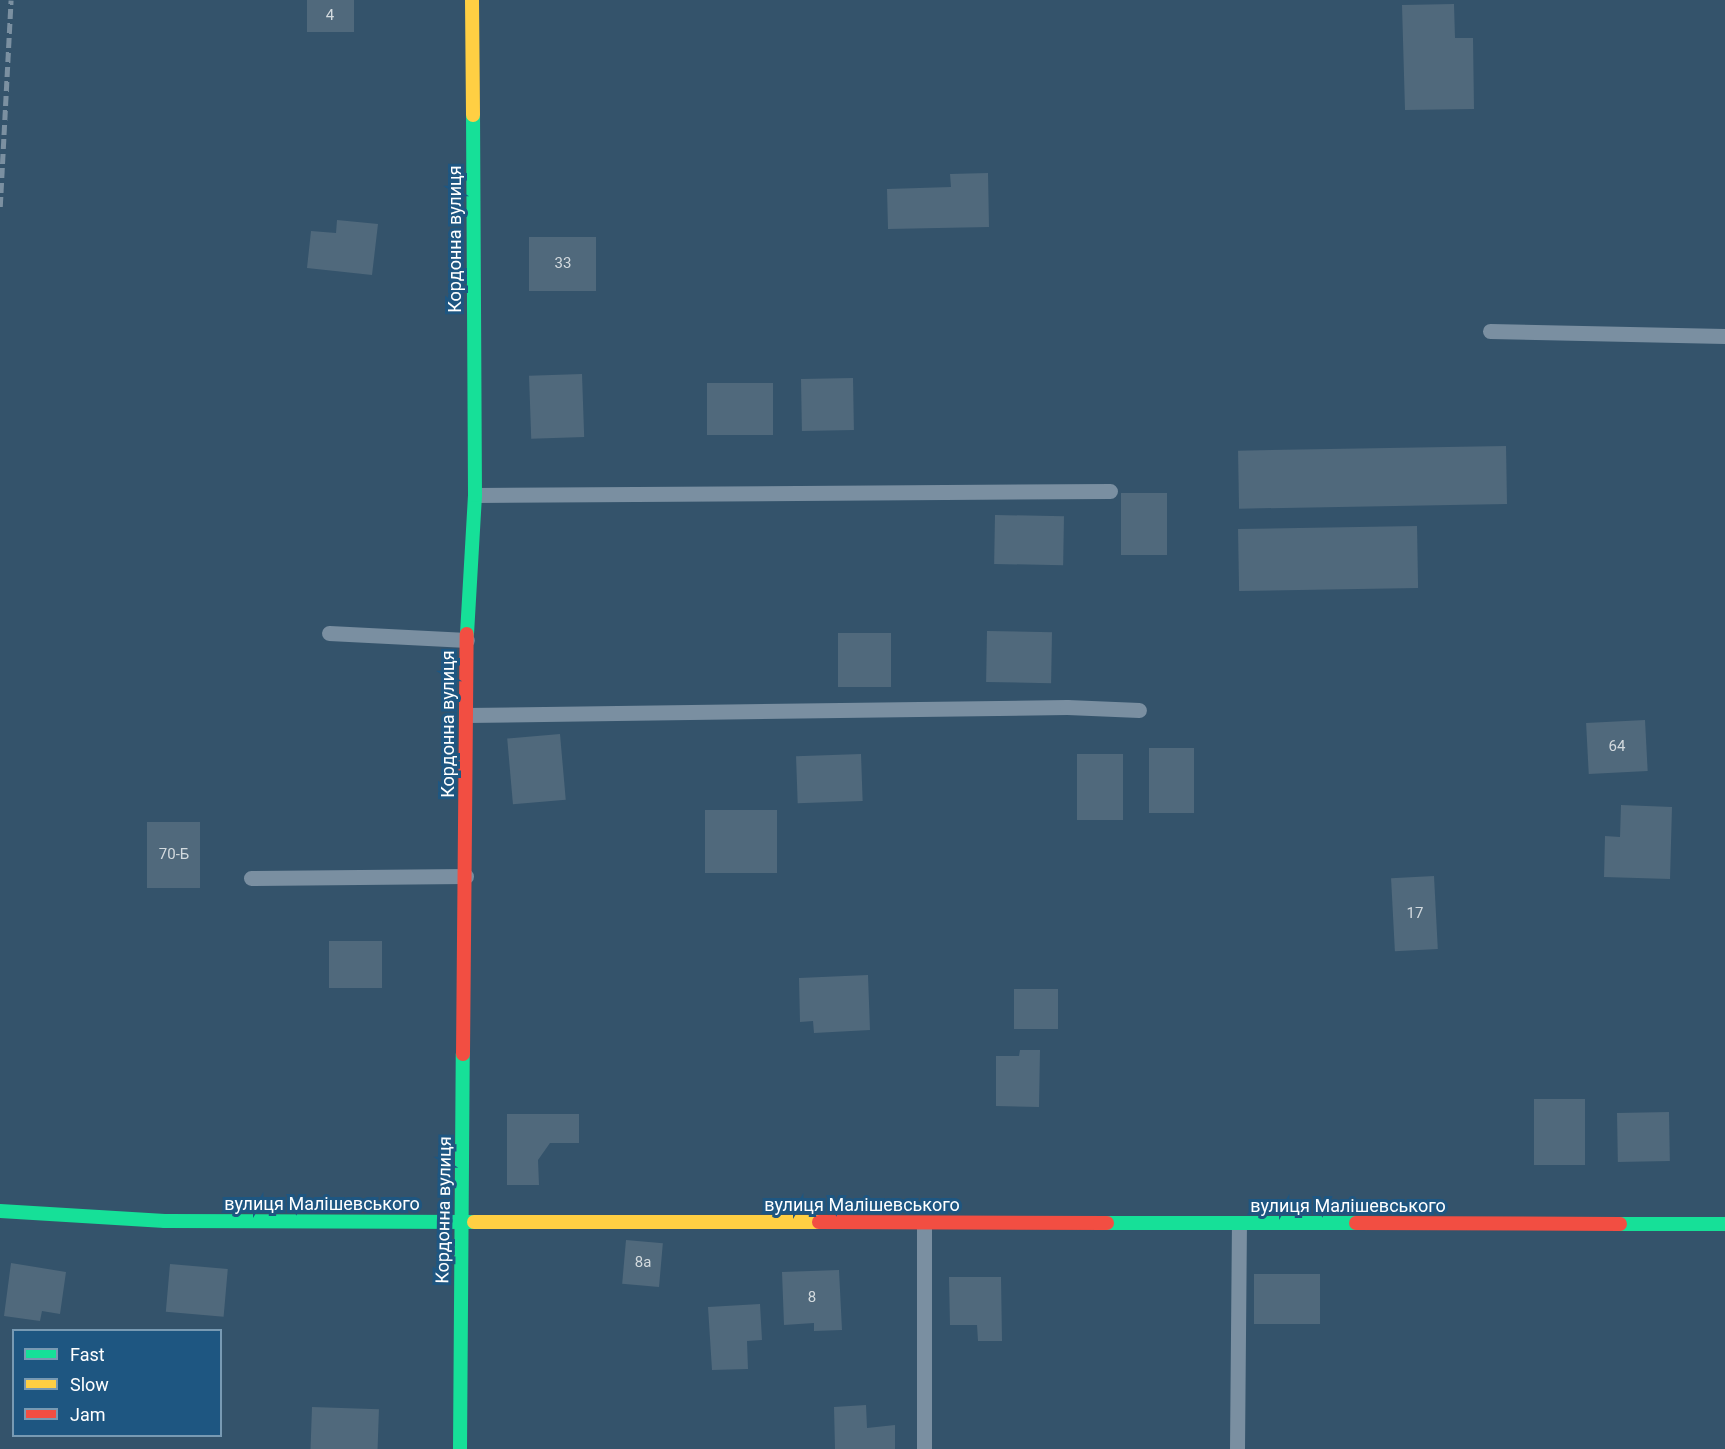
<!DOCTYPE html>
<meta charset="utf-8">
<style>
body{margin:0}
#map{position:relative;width:1725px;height:1449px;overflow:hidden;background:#34536b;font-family:Roboto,sans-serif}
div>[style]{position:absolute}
.building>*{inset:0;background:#50697c;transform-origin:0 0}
.lane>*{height:15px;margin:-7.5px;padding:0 7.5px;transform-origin:7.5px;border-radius:7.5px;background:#7a8fa1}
.fast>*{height:14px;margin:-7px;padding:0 7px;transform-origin:7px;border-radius:7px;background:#16e098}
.slow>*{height:14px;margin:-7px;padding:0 7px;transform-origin:7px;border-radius:7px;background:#ffcf43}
.jam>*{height:14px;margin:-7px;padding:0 7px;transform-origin:7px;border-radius:7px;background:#f24e42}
.rail>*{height:4.5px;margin-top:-2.25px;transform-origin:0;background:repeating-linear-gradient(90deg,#7b90a1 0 10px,transparent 0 14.5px)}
span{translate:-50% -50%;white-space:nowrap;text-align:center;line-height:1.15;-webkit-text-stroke:6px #1e5681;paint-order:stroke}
.number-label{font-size:15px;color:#d3dade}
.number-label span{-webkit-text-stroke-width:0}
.street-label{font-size:18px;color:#fff}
.legend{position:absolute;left:12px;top:1329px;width:210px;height:108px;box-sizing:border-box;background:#1e5681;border:2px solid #789ab3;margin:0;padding:8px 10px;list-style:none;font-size:18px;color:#fff}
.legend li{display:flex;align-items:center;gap:12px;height:30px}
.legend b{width:30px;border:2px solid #789ab3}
</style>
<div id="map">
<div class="building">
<i style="left:307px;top:0;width:47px;height:32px"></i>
<i style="clip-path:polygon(1454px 4px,1455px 38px,1473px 38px,1474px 109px,1405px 110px,1402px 5px)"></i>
<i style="clip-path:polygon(988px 173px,989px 227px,888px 229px,887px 189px,951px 187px,950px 174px)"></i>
<i style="clip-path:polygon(337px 220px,378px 224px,372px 275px,307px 268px,311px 231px,336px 233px)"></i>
<i style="left:529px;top:237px;width:67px;height:54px"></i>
<i style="left:582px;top:374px;width:63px;height:53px;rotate:88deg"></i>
<i style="left:853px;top:378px;width:52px;height:52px;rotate:89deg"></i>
<i style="left:707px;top:383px;width:66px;height:52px"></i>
<i style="left:1506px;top:446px;width:58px;height:268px;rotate:89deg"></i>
<i style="left:1121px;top:493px;width:46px;height:62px"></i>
<i style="left:995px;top:515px;width:69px;height:49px;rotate:1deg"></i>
<i style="left:1417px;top:526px;width:62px;height:179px;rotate:89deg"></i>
<i style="left:987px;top:631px;width:65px;height:51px;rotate:1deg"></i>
<i style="left:838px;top:633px;width:53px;height:54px"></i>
<i style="left:1645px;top:720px;width:51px;height:59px;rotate:87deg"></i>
<i style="left:560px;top:734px;width:66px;height:53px;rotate:85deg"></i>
<i style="left:1149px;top:748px;width:45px;height:65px"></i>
<i style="left:861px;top:754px;width:47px;height:65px;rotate:88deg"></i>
<i style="left:1077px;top:754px;width:46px;height:66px"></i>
<i style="clip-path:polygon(1621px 805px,1672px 807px,1670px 879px,1604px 877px,1605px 836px,1620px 837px)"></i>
<i style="left:705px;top:810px;width:72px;height:63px"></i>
<i style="left:147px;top:822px;width:53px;height:66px"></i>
<i style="left:1434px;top:876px;width:73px;height:43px;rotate:87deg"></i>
<i style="left:329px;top:941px;width:53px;height:47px"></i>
<i style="clip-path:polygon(868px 975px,870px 1030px,814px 1033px,813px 1021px,800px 1022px,799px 978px)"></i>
<i style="left:1014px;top:989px;width:44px;height:40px"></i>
<i style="clip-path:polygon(1020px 1050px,1040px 1050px,1039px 1107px,996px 1106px,996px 1056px,1019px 1056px)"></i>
<i style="left:1534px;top:1099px;width:51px;height:66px"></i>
<i style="left:1669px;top:1112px;width:49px;height:52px;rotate:89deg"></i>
<i style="clip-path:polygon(507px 1114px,579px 1114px,579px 1143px,550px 1143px,538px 1160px,539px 1185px,507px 1185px)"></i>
<i style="left:626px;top:1240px;width:37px;height:44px;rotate:5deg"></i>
<i style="clip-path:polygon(11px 1263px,66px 1272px,60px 1314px,42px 1311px,40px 1321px,4px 1316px)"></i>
<i style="left:170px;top:1264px;width:58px;height:48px;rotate:5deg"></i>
<i style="clip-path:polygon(839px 1270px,842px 1330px,814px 1331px,814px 1323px,784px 1325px,782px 1272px)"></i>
<i style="left:1254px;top:1274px;width:66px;height:50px"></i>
<i style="clip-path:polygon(949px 1277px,1001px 1277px,1002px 1341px,978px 1341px,977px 1325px,950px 1325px)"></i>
<i style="clip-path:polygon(760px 1304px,762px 1340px,747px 1341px,748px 1369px,712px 1370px,708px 1307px)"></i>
<i style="clip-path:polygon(866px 1405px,867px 1428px,895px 1425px,895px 1449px,835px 1449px,834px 1407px)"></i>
<i style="left:312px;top:1407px;width:67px;height:42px;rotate:2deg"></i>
</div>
<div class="lane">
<i style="left:1490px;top:331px;width:235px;rotate:1.2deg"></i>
<i style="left:475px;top:495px;width:635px;rotate:-0.36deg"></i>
<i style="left:329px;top:633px;width:138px;rotate:2.9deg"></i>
<i style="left:466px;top:715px;width:601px;rotate:-0.76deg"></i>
<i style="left:1067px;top:707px;width:72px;rotate:2.4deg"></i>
<i style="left:251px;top:878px;width:215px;rotate:-0.5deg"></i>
<i style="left:924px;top:1449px;width:226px;rotate:-90deg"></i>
<i style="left:1237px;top:1449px;width:225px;rotate:-89.5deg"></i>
</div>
<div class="fast">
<i style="left:467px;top:634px;width:139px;rotate:-86.7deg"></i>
<i style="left:475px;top:495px;width:380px;rotate:-90.3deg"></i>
<i style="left:0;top:1211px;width:165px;rotate:3.5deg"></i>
<i style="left:165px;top:1221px;width:309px;rotate:0.2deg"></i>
<i style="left:1107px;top:1223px;width:249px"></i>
<i style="left:1620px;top:1224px;width:105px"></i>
<i style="left:460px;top:1449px;width:395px;rotate:-89.6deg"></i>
</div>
<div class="slow">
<i style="left:472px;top:0;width:115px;rotate:89.5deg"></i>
<i style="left:474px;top:1222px;width:345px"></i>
</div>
<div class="jam">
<i style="left:463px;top:1054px;width:420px;rotate:-89.5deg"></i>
<i style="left:819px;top:1222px;width:288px;rotate:0.2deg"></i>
<i style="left:1356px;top:1223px;width:264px;rotate:0.2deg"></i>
</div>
<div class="rail">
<i style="left:0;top:207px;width:207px;rotate:-87deg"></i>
</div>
<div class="number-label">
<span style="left:330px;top:16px">4</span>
<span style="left:563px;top:264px">33</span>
<span style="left:1617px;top:747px">64</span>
<span style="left:174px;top:855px">70-Б</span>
<span style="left:1415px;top:914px">17</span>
<span style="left:643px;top:1263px">8а</span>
<span style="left:812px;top:1298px">8</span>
</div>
<div class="street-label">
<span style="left:455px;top:239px;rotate:-90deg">Кордонна вулиця</span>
<span style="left:448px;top:724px;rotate:-90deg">Кордонна вулиця</span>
<span style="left:322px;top:1204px">вулиця Малішевського</span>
<span style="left:862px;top:1205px">вулиця Малішевського</span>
<span style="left:1348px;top:1206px">вулиця Малішевського</span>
<span style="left:444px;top:1210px;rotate:-89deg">Кордонна вулиця</span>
</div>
<ul class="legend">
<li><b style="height:8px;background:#16e098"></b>Fast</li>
<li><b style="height:8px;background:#ffcf43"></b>Slow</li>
<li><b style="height:8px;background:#f24e42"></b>Jam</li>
</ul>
</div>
